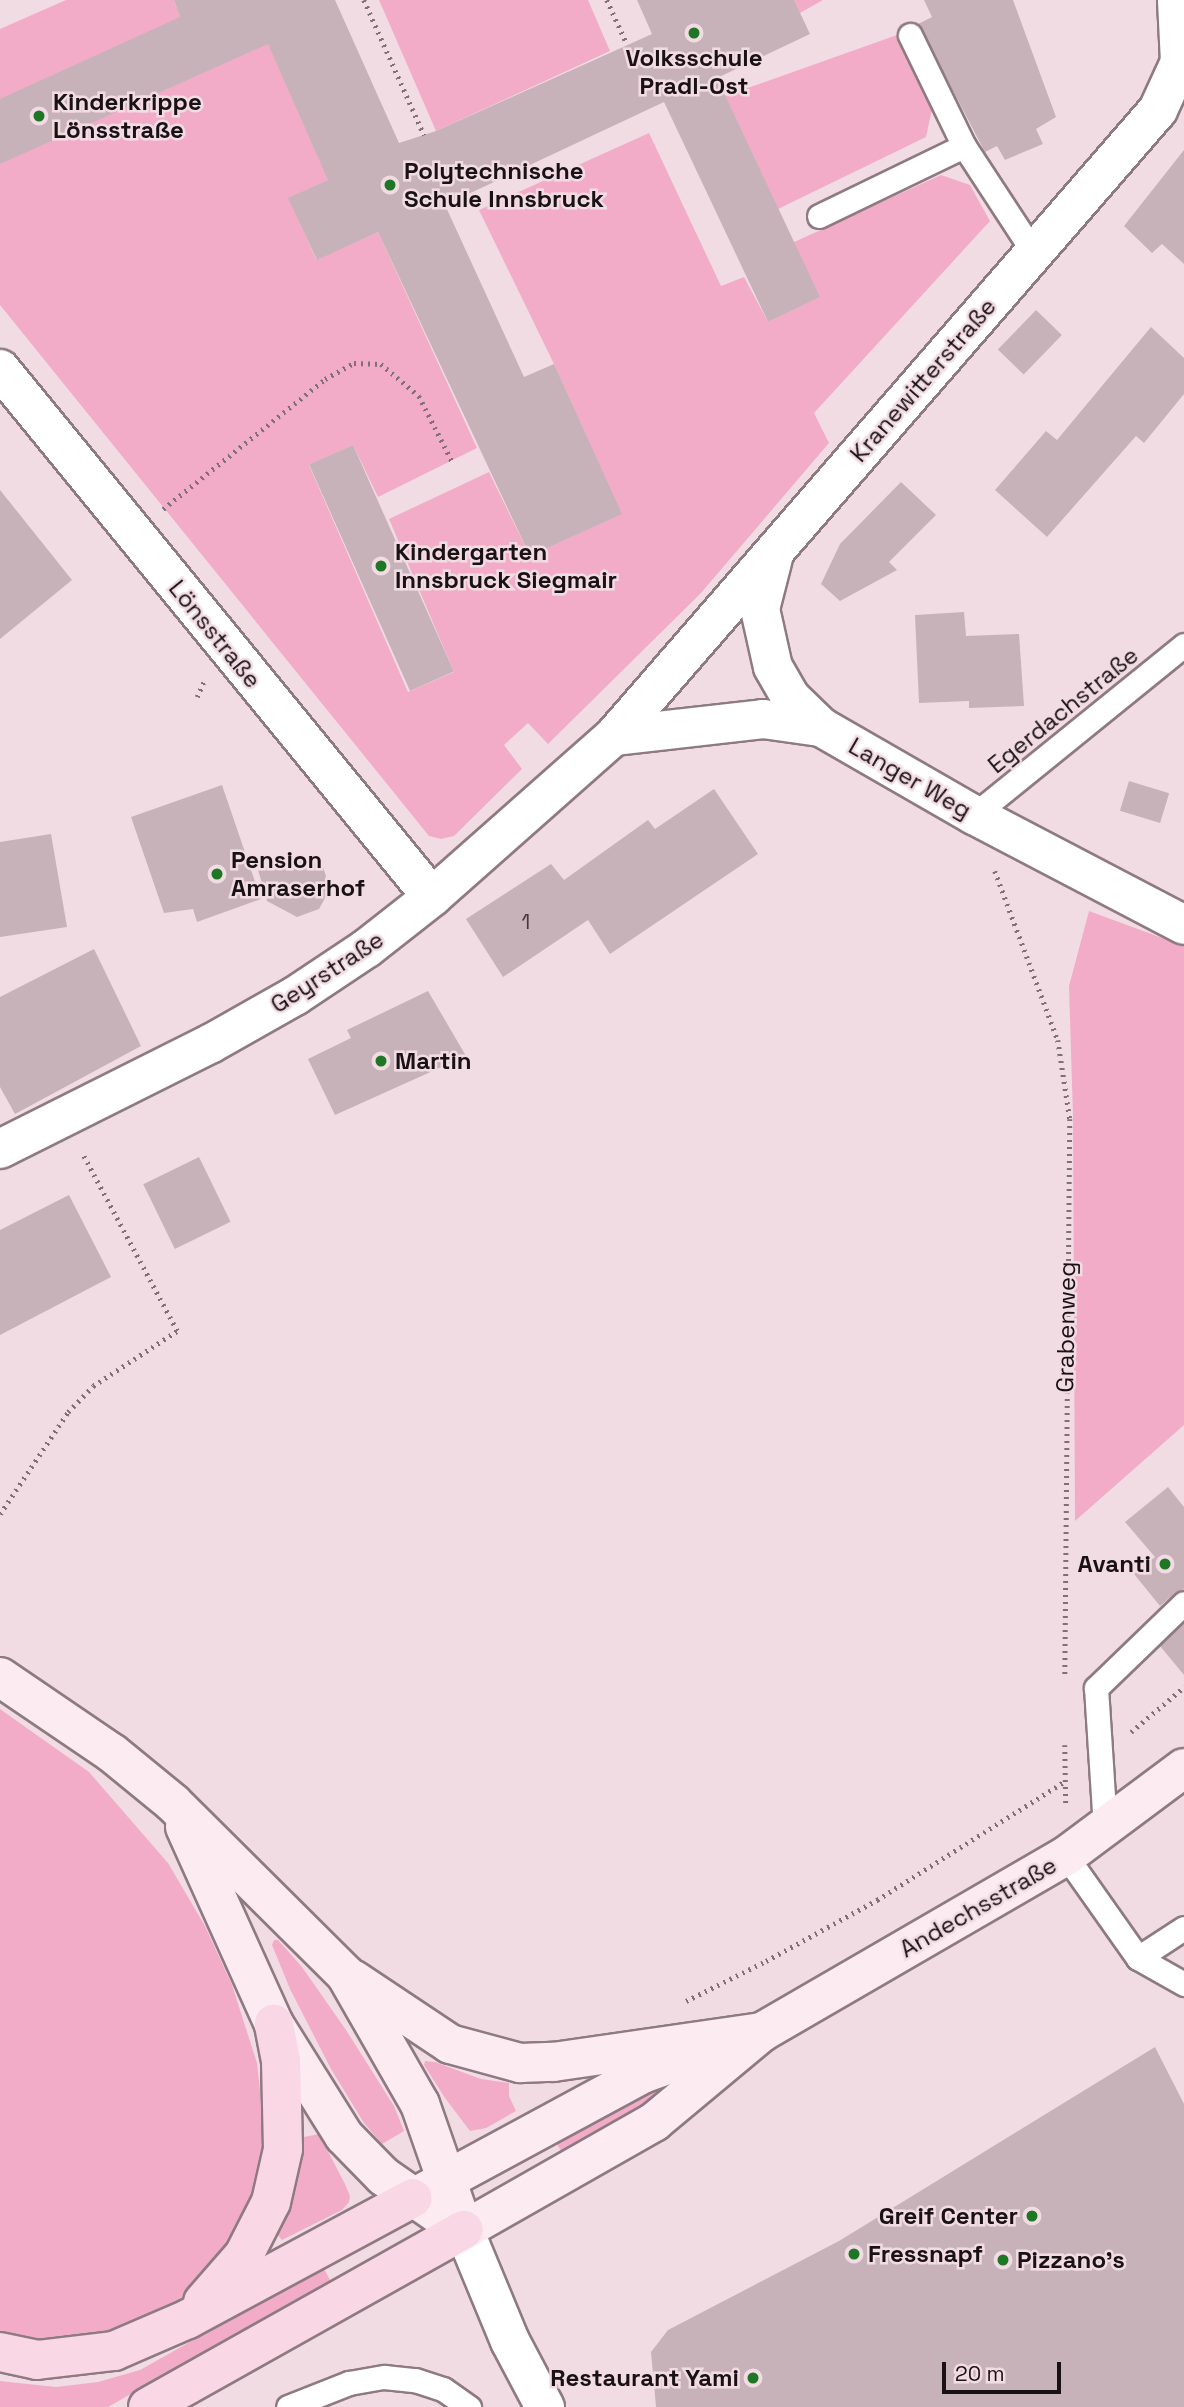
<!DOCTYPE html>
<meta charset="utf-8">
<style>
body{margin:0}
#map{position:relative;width:1184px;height:2407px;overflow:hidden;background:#f2dce4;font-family:"Space Grotesk",sans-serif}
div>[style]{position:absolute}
.green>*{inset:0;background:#f2acc7}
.building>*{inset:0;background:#c8b2b9;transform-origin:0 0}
.path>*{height:4.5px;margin-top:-2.25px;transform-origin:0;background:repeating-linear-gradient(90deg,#7e7075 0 2px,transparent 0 7px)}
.roads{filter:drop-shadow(2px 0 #8e7a81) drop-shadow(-2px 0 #8e7a81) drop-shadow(0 2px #8e7a81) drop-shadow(0 -2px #8e7a81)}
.lane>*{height:23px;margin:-11.5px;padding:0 11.5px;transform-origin:11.5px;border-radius:11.5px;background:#fff}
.street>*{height:38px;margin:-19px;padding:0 19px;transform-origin:19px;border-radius:19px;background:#fff}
.secondary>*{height:38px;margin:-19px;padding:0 19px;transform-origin:19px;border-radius:19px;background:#fdebf2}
.primary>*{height:38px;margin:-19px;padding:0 19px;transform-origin:19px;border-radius:19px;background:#fad7e4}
.dots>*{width:19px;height:19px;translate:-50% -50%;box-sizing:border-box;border:4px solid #f2dce4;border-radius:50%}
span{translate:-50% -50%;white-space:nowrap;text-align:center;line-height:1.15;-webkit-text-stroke:5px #f2dce4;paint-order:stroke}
.number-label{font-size:21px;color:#45393d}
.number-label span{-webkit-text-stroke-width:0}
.poi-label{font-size:24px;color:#191114;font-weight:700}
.left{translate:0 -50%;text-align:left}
.right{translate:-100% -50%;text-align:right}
.street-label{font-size:24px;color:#191114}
.scale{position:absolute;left:942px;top:2362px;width:119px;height:32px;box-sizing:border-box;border:4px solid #191114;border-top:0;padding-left:9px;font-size:21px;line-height:24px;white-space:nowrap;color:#191114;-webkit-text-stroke:5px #f2dce4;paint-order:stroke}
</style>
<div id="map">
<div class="green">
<i style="clip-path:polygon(66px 0,174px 0,180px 17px,268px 44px,355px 168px,289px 198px,316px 259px,378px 232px,477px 448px,378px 497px,353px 445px,309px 465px,408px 692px,454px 672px,389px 519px,489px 472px,530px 556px,621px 514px,554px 364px,479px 210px,649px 133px,721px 286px,744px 277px,768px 322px,819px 297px,792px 243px,941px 175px,970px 185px,990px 221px,814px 413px,829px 443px,701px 593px,548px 744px,528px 723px,504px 745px,522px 769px,454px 836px,441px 839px,429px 836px,0 305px,0 29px)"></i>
<i style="clip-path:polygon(379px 0,588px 0,610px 51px,436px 131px)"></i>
<i style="clip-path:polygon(794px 0,823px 0,800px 13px)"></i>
<i style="clip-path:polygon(897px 35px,932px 109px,926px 137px,778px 209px,725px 96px)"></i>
<i style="clip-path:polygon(1089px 911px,1184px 946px,1184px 1425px,1075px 1521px,1073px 1116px,1069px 986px)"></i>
<i style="clip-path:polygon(0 1709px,89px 1772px,168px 1863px,205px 1926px,232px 1985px,257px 2063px,264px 2127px,262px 2165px,255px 2192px,228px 2248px,190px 2291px,173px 2304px,146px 2321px,114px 2333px,83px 2339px,35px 2341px,0 2335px)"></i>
<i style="clip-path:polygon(278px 1940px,302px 1967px,346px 2030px,394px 2106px,404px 2131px,382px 2144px,364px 2123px,331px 2069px,290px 1989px,272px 1945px,274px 1940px)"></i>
<i style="clip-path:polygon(425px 2061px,435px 2062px,481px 2079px,509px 2083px,509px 2096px,516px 2111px,486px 2128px,470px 2131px,445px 2098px,424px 2065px)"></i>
<i style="clip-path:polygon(683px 2067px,689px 2077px,561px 2151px,554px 2139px)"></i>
<i style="clip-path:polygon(319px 2134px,345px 2184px,350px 2196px,349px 2202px,342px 2210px,282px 2240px,277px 2234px,294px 2192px,300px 2162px,299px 2138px)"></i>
<i style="clip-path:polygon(323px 2267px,330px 2280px,108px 2407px,0 2407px,0 2381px,56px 2387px,98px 2382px,140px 2370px)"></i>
</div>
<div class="building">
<i style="clip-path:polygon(174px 0,335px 0,399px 143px,436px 131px,652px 34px,637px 0,794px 0,810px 34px,717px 78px,820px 297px,768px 322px,664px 102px,445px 205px,524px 377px,554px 364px,622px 514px,530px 556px,378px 232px,317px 260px,288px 198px,328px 180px,268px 44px,0 164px,0 99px,180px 17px)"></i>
<i style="clip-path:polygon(924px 0,1013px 0,1056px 117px,1036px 129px,1043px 144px,1005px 160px,997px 146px,985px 152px,918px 24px,932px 17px)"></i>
<i style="clip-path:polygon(1184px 150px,1184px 264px,1162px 244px,1152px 253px,1124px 226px)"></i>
<i style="left:1036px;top:310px;width:36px;height:55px;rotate:44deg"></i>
<i style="clip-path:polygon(1151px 327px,1184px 358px,1184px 394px,1144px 443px,1136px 436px,1047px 537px,995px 490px,1046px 431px,1057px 440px)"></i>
<i style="left:353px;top:445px;width:248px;height:48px;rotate:66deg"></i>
<i style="clip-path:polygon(901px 482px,936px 515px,889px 562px,897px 570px,840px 601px,821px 584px,840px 544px)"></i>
<i style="clip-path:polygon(0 490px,72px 580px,0 639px)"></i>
<i style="clip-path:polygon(964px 612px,966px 636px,1019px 634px,1024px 706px,969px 708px,969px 701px,919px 703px,915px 615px)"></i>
<i style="left:1129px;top:781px;width:42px;height:31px;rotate:17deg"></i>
<i style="clip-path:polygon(222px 785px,261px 899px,197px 922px,193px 909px,164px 913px,131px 817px)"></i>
<i style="clip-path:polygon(714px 789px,758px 854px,610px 954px,588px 920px,503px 977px,466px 919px,551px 864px,564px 880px,648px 820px,655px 829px)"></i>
<i style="clip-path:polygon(51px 834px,67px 927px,0 937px,0 842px)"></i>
<i style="clip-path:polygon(302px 856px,323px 867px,330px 889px,319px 909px,297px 917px,267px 901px,258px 870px)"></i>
<i style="clip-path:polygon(94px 949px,141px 1046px,15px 1114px,0 1087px,0 997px)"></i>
<i style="clip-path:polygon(428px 991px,466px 1056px,335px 1115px,308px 1059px,351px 1038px,347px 1030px)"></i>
<i style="left:199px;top:1157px;width:72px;height:62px;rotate:64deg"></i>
<i style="clip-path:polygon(69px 1195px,111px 1277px,0 1335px,0 1230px)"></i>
<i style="clip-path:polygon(1168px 1487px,1184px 1507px,1184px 1589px,1175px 1593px,1160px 1606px,1134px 1574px,1155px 1557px,1125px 1522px)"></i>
<i style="clip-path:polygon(1184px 1622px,1184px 1675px,1160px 1646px)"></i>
<i style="clip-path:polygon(1155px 2047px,1184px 2104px,1184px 2407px,656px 2407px,651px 2352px,668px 2330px,839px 2241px)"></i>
</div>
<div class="path">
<i style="left:364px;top:0;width:148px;rotate:66deg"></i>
<i style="left:607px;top:0;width:48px;rotate:65.6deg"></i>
<i style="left:163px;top:509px;width:208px;rotate:-38.7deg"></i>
<i style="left:325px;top:379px;width:33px;rotate:-29deg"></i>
<i style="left:354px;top:363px;width:27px;rotate:2deg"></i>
<i style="left:381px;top:364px;width:50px;rotate:40.1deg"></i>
<i style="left:419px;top:396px;width:73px;rotate:63.1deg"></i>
<i style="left:197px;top:697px;width:20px;rotate:-66deg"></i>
<i style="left:995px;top:871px;width:180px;rotate:69.6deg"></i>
<i style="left:1058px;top:1040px;width:80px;rotate:81.4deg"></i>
<i style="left:1070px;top:1119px;width:557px;rotate:90.51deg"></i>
<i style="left:0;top:1514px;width:123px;rotate:-56.3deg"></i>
<i style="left:68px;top:1412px;width:36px;rotate:-46deg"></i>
<i style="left:93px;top:1386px;width:100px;rotate:-33.2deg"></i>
<i style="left:177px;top:1331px;width:202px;rotate:-118.1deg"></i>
<i style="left:1131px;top:1732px;width:70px;rotate:-40.3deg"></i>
<i style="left:1065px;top:1745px;width:61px;rotate:89.1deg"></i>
<i style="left:686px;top:2001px;width:89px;rotate:-26.6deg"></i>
<i style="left:766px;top:1961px;width:127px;rotate:-28.8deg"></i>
<i style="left:877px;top:1900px;width:222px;rotate:-32.3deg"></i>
</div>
<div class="roads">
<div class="lane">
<i style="left:910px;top:35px;width:123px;rotate:64.1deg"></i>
<i style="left:964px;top:146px;width:128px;rotate:56.8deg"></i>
<i style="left:819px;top:216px;width:161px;rotate:-25.8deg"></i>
<i style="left:974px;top:815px;width:270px;rotate:-39deg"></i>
<i style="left:1105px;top:1827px;width:139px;rotate:-93.7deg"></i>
<i style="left:1096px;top:1688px;width:122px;rotate:-44deg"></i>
<i style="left:1066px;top:1856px;width:125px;rotate:54.8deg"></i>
<i style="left:1138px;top:1958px;width:53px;rotate:29.5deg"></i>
<i style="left:1138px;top:1958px;width:55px;rotate:-33.1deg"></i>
<i style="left:288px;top:2407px;width:66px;rotate:-21.5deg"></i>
<i style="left:349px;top:2383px;width:36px;rotate:-10deg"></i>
<i style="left:384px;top:2377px;width:31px;rotate:6deg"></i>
<i style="left:415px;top:2380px;width:29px;rotate:18deg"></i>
<i style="left:443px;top:2389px;width:32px;rotate:35deg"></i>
</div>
<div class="street">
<i style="left:0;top:369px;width:682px;rotate:50.71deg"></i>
<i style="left:773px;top:558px;width:53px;rotate:104.3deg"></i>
<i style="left:760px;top:609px;width:59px;rotate:77.4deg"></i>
<i style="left:773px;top:667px;width:36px;rotate:60deg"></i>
<i style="left:791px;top:698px;width:42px;rotate:44deg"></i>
<i style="left:614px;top:736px;width:150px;rotate:-6.5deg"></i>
<i style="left:763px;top:719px;width:59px;rotate:7.9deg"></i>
<i style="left:821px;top:727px;width:177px;rotate:29.9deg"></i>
<i style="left:974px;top:815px;width:237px;rotate:27.6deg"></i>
<i style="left:0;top:1149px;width:235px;rotate:-26.6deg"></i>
<i style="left:210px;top:1044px;width:98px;rotate:-29.5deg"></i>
<i style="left:295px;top:996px;width:87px;rotate:-33.7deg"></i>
<i style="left:367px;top:948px;width:83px;rotate:-38.1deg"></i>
<i style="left:432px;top:897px;width:243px;rotate:-41.5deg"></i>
<i style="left:614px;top:736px;width:829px;rotate:-49.01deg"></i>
<i style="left:1158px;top:110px;width:53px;rotate:-65.4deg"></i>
<i style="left:1180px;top:62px;width:62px;rotate:-92.8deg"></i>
<i style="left:464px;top:2230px;width:120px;rotate:67.5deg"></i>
<i style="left:510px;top:2341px;width:75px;rotate:62.1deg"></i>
</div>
<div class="secondary">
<i style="left:0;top:1677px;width:135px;rotate:34.2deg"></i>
<i style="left:112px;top:1753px;width:79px;rotate:39.3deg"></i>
<i style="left:173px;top:1803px;width:244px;rotate:44.8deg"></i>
<i style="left:346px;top:1975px;width:149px;rotate:60.2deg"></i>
<i style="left:420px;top:2104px;width:133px;rotate:70.8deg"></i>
<i style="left:185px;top:1827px;width:216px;rotate:65.7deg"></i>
<i style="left:274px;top:2024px;width:132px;rotate:58deg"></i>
<i style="left:344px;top:2136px;width:56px;rotate:45.7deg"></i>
<i style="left:383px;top:2176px;width:67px;rotate:34.6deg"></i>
<i style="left:354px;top:1980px;width:115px;rotate:33.7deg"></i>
<i style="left:450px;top:2044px;width:73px;rotate:15.2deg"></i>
<i style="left:520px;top:2063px;width:33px;rotate:-2deg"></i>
<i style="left:553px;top:2062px;width:211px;rotate:-8.2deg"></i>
<i style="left:426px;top:2191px;width:246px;rotate:-28.4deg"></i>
<i style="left:642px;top:2074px;width:45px;rotate:-19.7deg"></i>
<i style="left:464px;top:2230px;width:219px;rotate:-29.6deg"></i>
<i style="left:654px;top:2122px;width:141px;rotate:-39.8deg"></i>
<i style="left:762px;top:2032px;width:351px;rotate:-30.1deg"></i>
<i style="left:1066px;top:1856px;width:147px;rotate:-36.7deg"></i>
</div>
<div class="primary">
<i style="left:203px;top:2302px;width:62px;rotate:-48.9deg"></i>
<i style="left:244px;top:2255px;width:59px;rotate:-63deg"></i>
<i style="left:271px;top:2202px;width:54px;rotate:-77.2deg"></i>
<i style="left:283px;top:2149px;width:88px;rotate:-91.3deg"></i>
<i style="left:281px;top:2061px;width:38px;rotate:-101deg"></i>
<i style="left:0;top:2352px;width:38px;rotate:12deg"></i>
<i style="left:37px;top:2360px;width:78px;rotate:-6.7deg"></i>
<i style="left:114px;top:2351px;width:81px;rotate:-23.4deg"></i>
<i style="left:188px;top:2319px;width:255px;rotate:-28.3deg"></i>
<i style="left:148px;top:2407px;width:362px;rotate:-29.3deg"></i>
</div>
</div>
<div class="dots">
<i style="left:694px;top:33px;background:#1e7724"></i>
<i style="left:39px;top:116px;background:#1e7724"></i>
<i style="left:390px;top:185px;background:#1e7724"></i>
<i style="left:381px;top:566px;background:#1e7724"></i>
<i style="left:217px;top:874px;background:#1e7724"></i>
<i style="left:381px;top:1061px;background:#1e7724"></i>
<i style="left:1165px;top:1564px;background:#1e7724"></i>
<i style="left:1032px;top:2216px;background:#1e7724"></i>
<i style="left:854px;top:2254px;background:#1e7724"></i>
<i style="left:1003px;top:2260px;background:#1e7724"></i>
<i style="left:753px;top:2378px;background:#1e7724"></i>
</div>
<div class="number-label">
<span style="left:526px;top:922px">1</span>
</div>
<div class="poi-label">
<span style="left:694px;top:72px">Volksschule<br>Pradl-Ost</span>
<span class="left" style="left:53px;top:116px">Kinderkrippe<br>Lönsstraße</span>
<span class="left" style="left:404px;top:185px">Polytechnische<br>Schule Innsbruck</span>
<span class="left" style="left:395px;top:566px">Kindergarten<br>Innsbruck Siegmair</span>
<span class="left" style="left:231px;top:874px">Pension<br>Amraserhof</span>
<span class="left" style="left:395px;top:1061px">Martin</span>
<span class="right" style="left:1151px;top:1564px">Avanti</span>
<span class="right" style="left:1018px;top:2216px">Greif Center</span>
<span class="left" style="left:868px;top:2254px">Fressnapf</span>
<span class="left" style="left:1017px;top:2260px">Pizzano's</span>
<span class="right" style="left:739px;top:2378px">Restaurant Yami</span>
</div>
<div class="street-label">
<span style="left:923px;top:380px;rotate:-49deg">Kranewitterstraße</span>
<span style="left:215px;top:634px;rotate:51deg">Lönsstraße</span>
<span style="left:1063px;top:710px;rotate:-39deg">Egerdachstraße</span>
<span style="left:910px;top:778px;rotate:30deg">Langer Weg</span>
<span style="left:327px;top:972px;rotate:-33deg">Geyrstraße</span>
<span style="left:1066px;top:1327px;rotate:-89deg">Grabenweg</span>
<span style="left:978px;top:1907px;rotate:-30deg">Andechsstraße</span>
</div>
<div class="scale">20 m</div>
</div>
